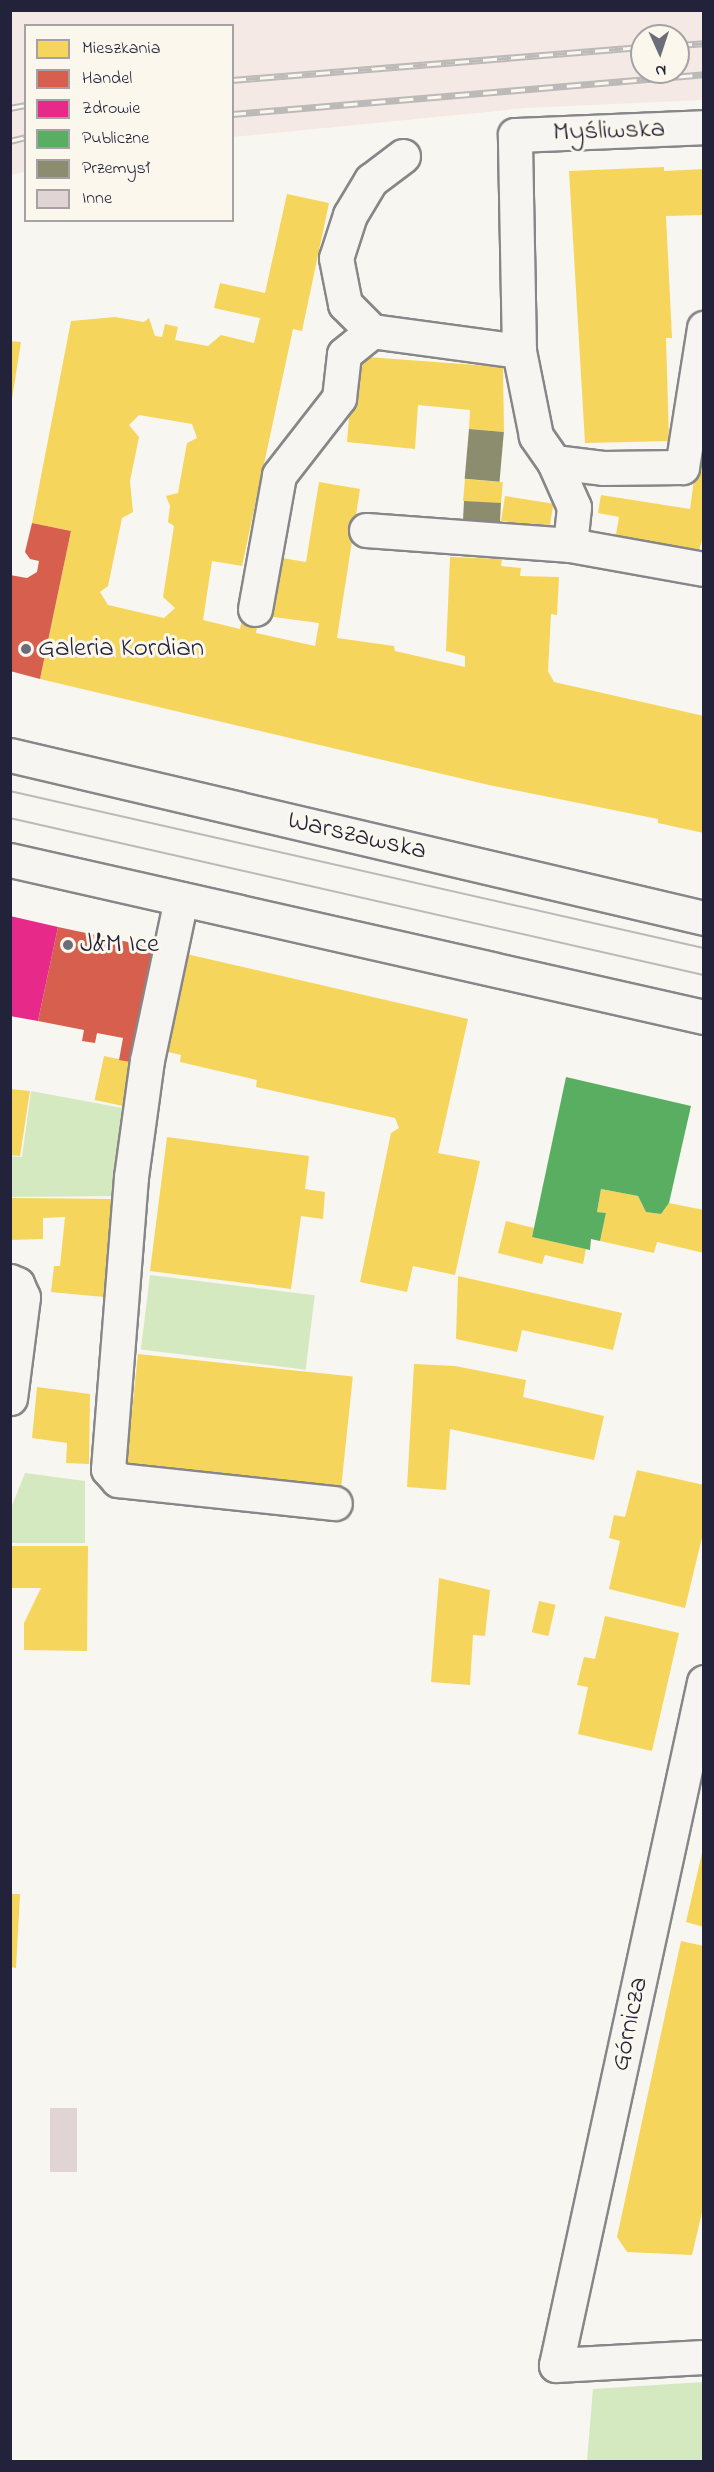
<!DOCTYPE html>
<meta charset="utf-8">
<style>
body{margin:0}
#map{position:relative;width:714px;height:2472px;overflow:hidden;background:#f8f6f0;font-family:"Indie Flower",sans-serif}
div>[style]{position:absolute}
.built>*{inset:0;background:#f5e9e5}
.green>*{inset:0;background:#d5e9c1;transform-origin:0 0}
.homes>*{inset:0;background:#f6d55c;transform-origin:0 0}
.shops>*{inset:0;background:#d6604d}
.health>*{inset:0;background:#e7298a}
.public>*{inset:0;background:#5aae61}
.industry>*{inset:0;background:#8c8c6e;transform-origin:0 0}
.building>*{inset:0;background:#e0d4d5;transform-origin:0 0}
.roads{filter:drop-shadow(2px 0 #878688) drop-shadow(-2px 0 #878688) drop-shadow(0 2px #878688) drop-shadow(0 -2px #878688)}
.minor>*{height:33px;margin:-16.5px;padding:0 16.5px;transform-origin:16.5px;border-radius:16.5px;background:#f6f5f1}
.tram>*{height:1.5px;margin:-0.75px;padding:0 0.75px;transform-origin:0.75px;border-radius:0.75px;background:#bcbab9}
.rail>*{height:7px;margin-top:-3.5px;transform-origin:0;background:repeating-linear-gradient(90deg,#fbf7ec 0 14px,#bcbab9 0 28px);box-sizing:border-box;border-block:2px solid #bcbab9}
.dots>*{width:16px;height:16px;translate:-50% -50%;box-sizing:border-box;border:3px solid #fbf7ec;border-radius:50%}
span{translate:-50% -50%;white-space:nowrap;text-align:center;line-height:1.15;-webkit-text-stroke:6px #fbf7ec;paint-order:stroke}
.street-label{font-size:27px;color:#22223b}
.poi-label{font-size:27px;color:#22223b}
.left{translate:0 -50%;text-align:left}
.frame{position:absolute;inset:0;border:12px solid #22223b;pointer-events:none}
.legend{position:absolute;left:24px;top:24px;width:210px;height:198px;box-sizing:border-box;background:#fbf7ec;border:2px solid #a4a2a5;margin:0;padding:8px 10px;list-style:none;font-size:18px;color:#22223b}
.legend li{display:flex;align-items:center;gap:12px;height:30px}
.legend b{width:30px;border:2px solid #a4a2a5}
.north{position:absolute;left:630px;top:24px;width:60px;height:60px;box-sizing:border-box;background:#fbf7ec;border:2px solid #a4a2a5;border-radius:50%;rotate:177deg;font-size:16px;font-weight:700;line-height:24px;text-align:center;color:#22223b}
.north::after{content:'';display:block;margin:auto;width:21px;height:27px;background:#6d6c7a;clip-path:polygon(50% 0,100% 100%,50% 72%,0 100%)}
</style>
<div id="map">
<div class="built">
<i style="clip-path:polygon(evenodd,11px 10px,703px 11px,703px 100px,527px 108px,233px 137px,232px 26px,26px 26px,25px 172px,11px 175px,11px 10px,642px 36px,678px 36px,678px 72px,642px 72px,642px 36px)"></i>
</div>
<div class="green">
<i style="clip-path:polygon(31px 1091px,128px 1109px,116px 1196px,11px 1197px,10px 1156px,22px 1157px)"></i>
<i style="left:150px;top:1275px;width:166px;height:75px;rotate:7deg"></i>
<i style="clip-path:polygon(25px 1473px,85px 1481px,85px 1543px,11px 1543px,11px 1508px)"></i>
<i style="clip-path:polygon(703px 2382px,703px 2461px,587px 2461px,593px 2389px)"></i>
</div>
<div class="homes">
<i style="clip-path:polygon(664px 167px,664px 171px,704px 169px,704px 215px,666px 216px,672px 338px,666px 338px,669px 441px,585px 443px,569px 171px)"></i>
<i style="clip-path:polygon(evenodd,287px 194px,329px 203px,302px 331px,293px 329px,242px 566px,212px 561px,203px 620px,240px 629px,242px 619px,258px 623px,256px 633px,315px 646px,319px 623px,266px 616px,276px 557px,306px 562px,319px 482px,360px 489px,337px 638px,394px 646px,395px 651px,465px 667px,465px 656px,446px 651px,450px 557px,502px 559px,501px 566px,521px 568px,520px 576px,559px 577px,557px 615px,551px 614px,548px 671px,554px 682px,704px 716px,704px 833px,658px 823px,658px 819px,489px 785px,40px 679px,71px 531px,32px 523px,71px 321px,115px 317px,144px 322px,149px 318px,155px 336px,162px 337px,165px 324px,178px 327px,175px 340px,208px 346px,221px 335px,254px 343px,260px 318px,214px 308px,220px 283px,265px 293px,287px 194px,139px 415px,192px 424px,197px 438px,187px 443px,178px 493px,166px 496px,170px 506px,168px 522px,174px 526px,163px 597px,175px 608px,164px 618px,108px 605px,100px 592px,108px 586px,122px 518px,133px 512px,130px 481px,139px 437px,129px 425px,139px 415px)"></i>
<i style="clip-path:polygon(10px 341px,21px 342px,12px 399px,10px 399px)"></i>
<i style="clip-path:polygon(354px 356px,503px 367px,504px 432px,469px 429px,470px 410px,418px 405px,415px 449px,347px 442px)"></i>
<i style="clip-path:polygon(697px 457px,704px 458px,704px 534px,696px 560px,614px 546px,619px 517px,598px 513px,601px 495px,690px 509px)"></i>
<i style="left:465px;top:479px;width:38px;height:22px;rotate:5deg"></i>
<i style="left:505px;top:496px;width:49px;height:25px;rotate:9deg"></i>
<i style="clip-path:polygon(182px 953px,468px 1019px,438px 1153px,480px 1161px,455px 1275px,413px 1266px,407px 1292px,360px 1282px,391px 1133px,399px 1128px,395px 1118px,256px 1087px,257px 1080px,180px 1062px,181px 1055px,160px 1050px)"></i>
<i style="left:104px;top:1056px;width:34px;height:45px;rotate:12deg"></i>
<i style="clip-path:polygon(10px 1089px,30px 1091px,20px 1156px,10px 1155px)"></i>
<i style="clip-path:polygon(167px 1137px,309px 1156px,305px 1189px,325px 1192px,323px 1219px,301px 1216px,291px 1289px,150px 1271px)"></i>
<i style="clip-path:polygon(601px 1189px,638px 1196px,646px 1212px,661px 1214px,669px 1203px,704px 1210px,704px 1253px,657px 1242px,654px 1253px,600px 1241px,606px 1213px,597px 1212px)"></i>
<i style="clip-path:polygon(10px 1198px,118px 1199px,104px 1297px,51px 1292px,54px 1266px,60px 1266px,65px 1217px,43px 1218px,43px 1239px,10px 1240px)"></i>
<i style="clip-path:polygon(506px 1221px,534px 1228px,532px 1237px,586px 1249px,583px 1264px,545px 1255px,542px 1264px,498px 1253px)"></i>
<i style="clip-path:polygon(458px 1276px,622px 1313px,613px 1350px,522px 1330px,517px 1352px,456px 1339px)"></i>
<i style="left:138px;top:1354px;width:216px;height:112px;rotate:6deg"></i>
<i style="clip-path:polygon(414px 1364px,455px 1366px,526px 1380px,523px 1397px,604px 1416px,594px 1460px,450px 1429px,446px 1490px,407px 1487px)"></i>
<i style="clip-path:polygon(37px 1387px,90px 1394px,89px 1464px,66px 1463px,67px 1443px,32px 1438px)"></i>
<i style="clip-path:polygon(637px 1470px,704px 1485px,704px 1529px,685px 1608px,609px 1589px,620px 1541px,609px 1538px,614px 1515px,625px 1517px)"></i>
<i style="clip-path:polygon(10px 1546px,88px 1546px,87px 1651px,24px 1650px,24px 1623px,41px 1588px,10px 1588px)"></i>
<i style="clip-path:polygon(439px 1578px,490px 1590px,485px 1636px,473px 1635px,470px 1685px,431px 1682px)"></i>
<i style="left:539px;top:1601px;width:17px;height:32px;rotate:13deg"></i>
<i style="clip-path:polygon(605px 1616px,679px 1633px,652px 1751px,578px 1734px,588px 1687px,577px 1685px,584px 1657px,595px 1659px)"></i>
<i style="clip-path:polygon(703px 1849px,704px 1849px,704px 1927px,686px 1922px)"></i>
<i style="clip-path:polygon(10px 1894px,20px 1894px,16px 1968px,10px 1967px)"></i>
<i style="clip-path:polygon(681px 1941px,704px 1946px,704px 2204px,692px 2255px,627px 2252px,617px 2237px)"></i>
</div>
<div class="shops">
<i style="clip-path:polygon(32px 523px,71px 531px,40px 679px,10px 671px,10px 575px,27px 578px,37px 572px,39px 561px,30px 559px,25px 552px)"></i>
<i style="clip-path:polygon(58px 927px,156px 948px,137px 1063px,119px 1060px,123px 1038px,97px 1033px,95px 1043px,82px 1041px,84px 1030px,38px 1021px)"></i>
</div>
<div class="health">
<i style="clip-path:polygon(10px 916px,58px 927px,38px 1021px,10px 1016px)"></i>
</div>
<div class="public">
<i style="clip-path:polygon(566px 1077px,691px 1106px,669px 1203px,661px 1214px,646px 1212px,638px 1196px,601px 1189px,597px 1212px,606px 1213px,600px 1241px,591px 1239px,590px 1250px,532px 1237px)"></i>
</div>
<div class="industry">
<i style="left:469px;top:429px;width:35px;height:50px;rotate:5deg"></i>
<i style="left:464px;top:501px;width:37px;height:21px;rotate:3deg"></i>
</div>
<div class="building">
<i style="left:50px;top:2108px;width:27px;height:64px"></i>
</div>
<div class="roads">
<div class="minor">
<i style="left:403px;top:156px;width:40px;rotate:143deg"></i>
<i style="left:371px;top:180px;width:41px;rotate:121deg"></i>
<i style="left:350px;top:215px;width:45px;rotate:108deg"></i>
<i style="left:336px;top:258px;width:47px;rotate:78.9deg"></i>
<i style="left:345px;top:304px;width:38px;rotate:45deg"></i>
<i style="left:372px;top:331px;width:148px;rotate:7.7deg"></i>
<i style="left:554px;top:462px;width:49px;rotate:7deg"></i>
<i style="left:603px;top:468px;width:79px;rotate:-0.7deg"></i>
<i style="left:682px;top:467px;width:141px;rotate:-81deg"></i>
<i style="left:366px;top:530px;width:205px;rotate:4.2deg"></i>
<i style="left:570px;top:545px;width:136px;rotate:10.2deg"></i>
<i style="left:570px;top:545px;width:38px;rotate:-84deg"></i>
<i style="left:574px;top:507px;width:49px;rotate:-114deg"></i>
<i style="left:554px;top:462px;width:32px;rotate:-125deg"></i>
<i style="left:536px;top:436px;width:87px;rotate:-101.3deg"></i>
<i style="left:519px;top:351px;width:216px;rotate:-91.1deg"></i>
<i style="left:515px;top:135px;width:189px;rotate:-2.4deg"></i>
<i style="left:255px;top:609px;width:136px;rotate:-79.8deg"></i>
<i style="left:279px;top:475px;width:98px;rotate:-52.1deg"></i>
<i style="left:339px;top:398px;width:44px;rotate:-83.5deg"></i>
<i style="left:344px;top:354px;width:36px;rotate:-39deg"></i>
<i style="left:10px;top:755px;width:713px;rotate:13.22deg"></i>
<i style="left:10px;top:860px;width:712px;rotate:12.75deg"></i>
<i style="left:181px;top:899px;width:165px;rotate:101.9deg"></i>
<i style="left:147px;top:1060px;width:118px;rotate:97.8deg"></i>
<i style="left:131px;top:1177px;width:293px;rotate:94.5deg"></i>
<i style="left:108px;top:1469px;width:15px;rotate:48deg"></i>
<i style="left:118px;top:1480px;width:218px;rotate:6.1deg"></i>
<i style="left:10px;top:1281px;width:8px;rotate:23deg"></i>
<i style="left:17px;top:1284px;width:14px;rotate:65deg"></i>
<i style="left:23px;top:1297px;width:102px;rotate:97.3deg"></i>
<i style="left:704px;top:1682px;width:699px;rotate:102.23deg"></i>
<i style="left:556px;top:2365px;width:148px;rotate:-3.1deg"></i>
</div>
</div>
<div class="tram">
<i style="left:10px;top:791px;width:712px;rotate:12.75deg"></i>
<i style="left:10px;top:818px;width:712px;rotate:12.75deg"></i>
</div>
<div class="rail">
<i style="left:678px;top:45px;width:26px;rotate:-4deg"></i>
<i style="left:232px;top:80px;width:411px;rotate:-4.6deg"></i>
<i style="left:10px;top:108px;width:16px;rotate:-11deg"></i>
<i style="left:232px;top:114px;width:474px;rotate:-4.8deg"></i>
<i style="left:10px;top:141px;width:16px;rotate:-14deg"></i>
</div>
<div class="dots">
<i style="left:26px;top:649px;background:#6d6c7a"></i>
<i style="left:68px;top:945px;background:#6d6c7a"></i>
</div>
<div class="street-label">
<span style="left:609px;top:131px;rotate:-2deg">Myśliwska</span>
<span style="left:357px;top:836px;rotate:13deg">Warszawska</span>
<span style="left:630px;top:2024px;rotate:-78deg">Górnicza</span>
</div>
<div class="poi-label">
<span class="left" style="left:38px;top:649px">Galeria Kordian</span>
<span class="left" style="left:80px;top:945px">J&amp;M Ice</span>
</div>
<div class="frame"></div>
<ul class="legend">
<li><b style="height:16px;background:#f6d55c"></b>Mieszkania</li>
<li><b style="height:16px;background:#d6604d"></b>Handel</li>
<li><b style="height:16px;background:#e7298a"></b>Zdrowie</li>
<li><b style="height:16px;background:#5aae61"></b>Publiczne</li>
<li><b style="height:16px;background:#8c8c6e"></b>Przemysł</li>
<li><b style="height:16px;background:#e0d4d5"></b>Inne</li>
</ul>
<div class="north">N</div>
</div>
